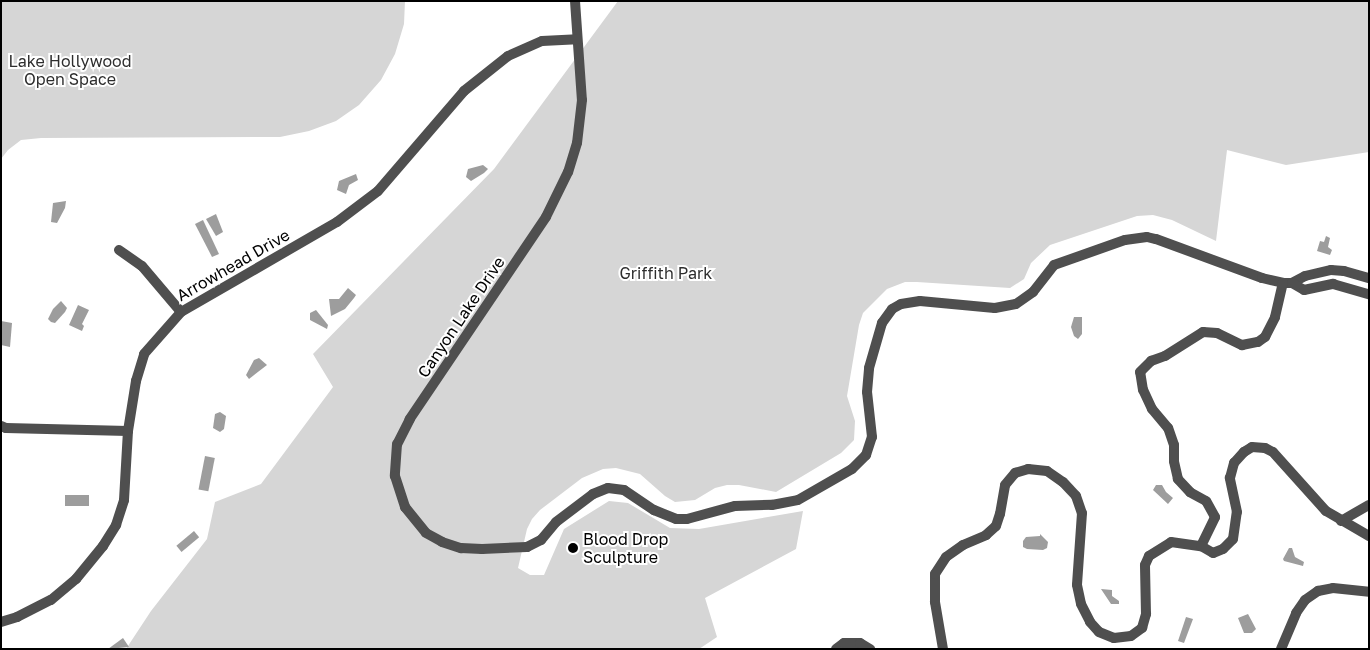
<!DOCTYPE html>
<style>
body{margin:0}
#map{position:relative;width:1370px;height:650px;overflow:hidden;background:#fff;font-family:"Golos Text",sans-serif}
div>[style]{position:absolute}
.green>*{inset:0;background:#d6d6d6}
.water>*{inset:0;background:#9d9d9d;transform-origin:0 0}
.minor>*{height:10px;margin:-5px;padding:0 5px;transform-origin:5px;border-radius:5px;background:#4f4f4f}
.dots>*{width:14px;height:14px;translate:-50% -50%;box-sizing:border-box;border:2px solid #fff;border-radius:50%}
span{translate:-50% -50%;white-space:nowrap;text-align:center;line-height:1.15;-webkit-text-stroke:4px #fff;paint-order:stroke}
.park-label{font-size:16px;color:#2d2d2d}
.street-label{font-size:16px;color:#000}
.poi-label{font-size:16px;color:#000}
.left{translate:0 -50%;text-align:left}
.frame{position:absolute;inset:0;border:2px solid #000;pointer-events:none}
</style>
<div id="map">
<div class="green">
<i style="clip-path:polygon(1px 1px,405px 1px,404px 24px,395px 54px,381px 80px,359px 105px,336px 121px,309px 131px,280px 137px,41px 138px,21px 140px,8px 150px,1px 159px)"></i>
<i style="clip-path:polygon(618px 1px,1369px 1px,1369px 152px,1286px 165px,1227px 150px,1216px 241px,1172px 220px,1153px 215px,1137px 216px,1050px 245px,1031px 263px,1024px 279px,1010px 288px,917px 282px,905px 282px,887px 289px,863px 313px,859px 325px,847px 396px,855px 421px,854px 440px,841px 453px,776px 492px,739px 485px,727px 485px,715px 488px,695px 500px,675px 502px,665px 496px,640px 474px,616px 468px,603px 469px,582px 478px,540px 510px,532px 519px,527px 529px,518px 568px,530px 575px,544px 575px,564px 529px,609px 501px,628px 503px,670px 528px,699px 529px,803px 511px,796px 549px,705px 598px,717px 637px,699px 649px,126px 649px,151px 611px,207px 539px,215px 502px,261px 484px,333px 387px,313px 354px,494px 169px)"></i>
</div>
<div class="water">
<i style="clip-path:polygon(483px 165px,488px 169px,484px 173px,471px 181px,466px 177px,468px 169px)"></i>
<i style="clip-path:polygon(356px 174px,358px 180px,349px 185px,346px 194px,337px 190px,339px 181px)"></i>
<i style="clip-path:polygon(66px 201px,65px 208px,57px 223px,51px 222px,53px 203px)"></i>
<i style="clip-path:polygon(216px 214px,223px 232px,216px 236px,206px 219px)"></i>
<i style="clip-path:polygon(203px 220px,219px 254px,212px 257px,195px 224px)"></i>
<i style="clip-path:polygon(1326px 236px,1330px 238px,1328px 247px,1332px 250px,1330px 255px,1317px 251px,1320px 241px,1324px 242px)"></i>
<i style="clip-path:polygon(348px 288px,356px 295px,354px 298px,345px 309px,331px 316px,329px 299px,339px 299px)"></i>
<i style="clip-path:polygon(61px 301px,67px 308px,65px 312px,55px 323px,51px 322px,48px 319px,53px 309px)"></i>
<i style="clip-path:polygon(78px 305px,89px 310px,82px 324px,84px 326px,82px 331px,69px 325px)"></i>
<i style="clip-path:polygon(316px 310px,328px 325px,327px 329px,310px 320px,310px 313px)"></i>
<i style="clip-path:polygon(1074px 317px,1082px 317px,1082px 334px,1078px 339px,1074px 336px,1071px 327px)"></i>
<i style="clip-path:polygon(1px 321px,12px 323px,10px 347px,1px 345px)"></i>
<i style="clip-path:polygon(259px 358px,267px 365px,249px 379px,246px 375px,254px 360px)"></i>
<i style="clip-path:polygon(220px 412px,226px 416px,224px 429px,220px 432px,213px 428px,215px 414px)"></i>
<i style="left:205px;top:456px;width:10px;height:34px;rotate:11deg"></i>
<i style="clip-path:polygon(1156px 485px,1162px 485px,1166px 492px,1173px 498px,1168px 504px,1153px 490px)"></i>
<i style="left:89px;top:495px;width:11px;height:24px;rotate:90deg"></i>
<i style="left:194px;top:531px;width:8px;height:23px;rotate:50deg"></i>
<i style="clip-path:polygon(1040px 534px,1048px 542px,1047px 548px,1043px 550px,1027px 549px,1023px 547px,1023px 541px,1026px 537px,1040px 536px)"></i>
<i style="clip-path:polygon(1289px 548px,1292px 548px,1295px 557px,1304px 562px,1303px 566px,1284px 561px,1283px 559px)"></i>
<i style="clip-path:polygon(1101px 589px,1112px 590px,1112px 596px,1119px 601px,1119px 604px,1111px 604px)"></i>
<i style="clip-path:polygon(1248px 614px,1256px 629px,1252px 633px,1244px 633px,1238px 618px)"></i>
<i style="clip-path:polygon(1186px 617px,1193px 619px,1184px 643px,1178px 641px)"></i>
<i style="clip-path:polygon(123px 638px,129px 647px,108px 649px)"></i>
</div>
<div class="minor">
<i style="left:575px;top:1px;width:99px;rotate:86deg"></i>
<i style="left:582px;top:100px;width:43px;rotate:96.6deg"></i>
<i style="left:577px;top:143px;width:30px;rotate:107deg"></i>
<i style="left:568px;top:172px;width:50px;rotate:116.1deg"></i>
<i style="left:546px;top:217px;width:244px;rotate:124deg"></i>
<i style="left:410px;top:419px;width:28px;rotate:117deg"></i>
<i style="left:397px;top:444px;width:32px;rotate:94deg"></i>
<i style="left:395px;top:476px;width:33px;rotate:72deg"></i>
<i style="left:405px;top:507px;width:33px;rotate:51deg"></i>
<i style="left:426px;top:533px;width:18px;rotate:29deg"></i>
<i style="left:442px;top:542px;width:20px;rotate:18deg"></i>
<i style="left:461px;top:548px;width:21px;rotate:3deg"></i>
<i style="left:482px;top:549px;width:45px;rotate:-2.5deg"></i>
<i style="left:527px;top:547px;width:16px;rotate:-27deg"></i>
<i style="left:541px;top:540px;width:23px;rotate:-50deg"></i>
<i style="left:556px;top:522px;width:46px;rotate:-37.1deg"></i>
<i style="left:593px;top:494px;width:16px;rotate:-22deg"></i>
<i style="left:608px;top:488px;width:16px;rotate:7deg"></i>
<i style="left:624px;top:490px;width:36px;rotate:34deg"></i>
<i style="left:654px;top:510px;width:24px;rotate:22deg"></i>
<i style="left:676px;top:519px;width:11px"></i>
<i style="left:687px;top:519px;width:50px;rotate:-15.2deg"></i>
<i style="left:735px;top:506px;width:37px;rotate:-2deg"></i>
<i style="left:772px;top:505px;width:26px;rotate:-11deg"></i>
<i style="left:798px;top:500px;width:62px;rotate:-29.9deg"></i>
<i style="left:852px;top:469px;width:20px;rotate:-45deg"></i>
<i style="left:866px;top:455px;width:19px;rotate:-72deg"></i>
<i style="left:872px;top:437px;width:45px;rotate:-96.3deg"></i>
<i style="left:867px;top:392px;width:24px;rotate:-85deg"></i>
<i style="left:869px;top:368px;width:47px;rotate:-73.9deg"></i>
<i style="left:882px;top:323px;width:17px;rotate:-54deg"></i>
<i style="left:892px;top:309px;width:10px;rotate:-29deg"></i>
<i style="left:901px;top:304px;width:19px;rotate:-9deg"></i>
<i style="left:920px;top:301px;width:75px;rotate:5.3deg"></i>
<i style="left:995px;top:308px;width:21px;rotate:-11deg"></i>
<i style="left:1016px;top:304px;width:21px;rotate:-35deg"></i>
<i style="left:1033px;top:292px;width:34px;rotate:-52deg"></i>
<i style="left:1054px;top:265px;width:75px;rotate:-19.4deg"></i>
<i style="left:1125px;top:240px;width:22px;rotate:-8deg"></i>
<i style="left:1147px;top:237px;width:9px;rotate:13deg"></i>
<i style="left:1156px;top:239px;width:113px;rotate:20.2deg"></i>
<i style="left:1262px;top:278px;width:22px;rotate:13deg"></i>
<i style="left:1283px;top:283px;width:9px"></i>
<i style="left:1292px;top:283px;width:15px;rotate:-28deg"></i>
<i style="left:1305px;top:276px;width:27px;rotate:-13deg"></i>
<i style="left:1331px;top:270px;width:13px;rotate:4deg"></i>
<i style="left:1344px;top:271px;width:26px;rotate:16deg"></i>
<i style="left:119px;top:250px;width:28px;rotate:35deg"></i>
<i style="left:142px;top:266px;width:60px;rotate:49.7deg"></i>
<i style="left:1292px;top:283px;width:14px;rotate:30deg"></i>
<i style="left:1304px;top:290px;width:30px;rotate:-12deg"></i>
<i style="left:1333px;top:284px;width:37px;rotate:16deg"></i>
<i style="left:1px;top:426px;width:5px;rotate:22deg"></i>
<i style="left:6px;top:428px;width:122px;rotate:1.4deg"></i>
<i style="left:1341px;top:521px;width:32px;rotate:-30deg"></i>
<i style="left:1201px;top:546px;width:32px;rotate:-64deg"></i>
<i style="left:1215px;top:517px;width:18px;rotate:-119deg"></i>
<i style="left:1206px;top:501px;width:18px;rotate:-151deg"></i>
<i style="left:1190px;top:492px;width:18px;rotate:-133deg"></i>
<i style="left:1178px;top:479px;width:18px;rotate:-103deg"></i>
<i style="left:1174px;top:461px;width:16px;rotate:-90deg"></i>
<i style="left:1174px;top:445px;width:18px;rotate:-109deg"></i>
<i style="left:1168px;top:428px;width:25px;rotate:-130deg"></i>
<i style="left:1152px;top:409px;width:21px;rotate:-115deg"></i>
<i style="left:1143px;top:390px;width:18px;rotate:-99deg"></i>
<i style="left:1140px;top:372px;width:16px;rotate:-45deg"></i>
<i style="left:1151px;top:361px;width:15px;rotate:-20deg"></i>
<i style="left:1165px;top:356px;width:45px;rotate:-32.3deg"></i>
<i style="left:1203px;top:332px;width:14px;rotate:4deg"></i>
<i style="left:1217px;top:333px;width:28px;rotate:26deg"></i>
<i style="left:1242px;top:345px;width:16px;rotate:-11deg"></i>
<i style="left:1258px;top:342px;width:9px;rotate:-36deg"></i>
<i style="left:1265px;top:337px;width:22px;rotate:-63deg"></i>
<i style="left:1275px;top:317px;width:35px;rotate:-77deg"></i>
<i style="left:1px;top:622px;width:17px;rotate:-17deg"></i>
<i style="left:17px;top:617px;width:38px;rotate:-27deg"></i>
<i style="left:51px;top:600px;width:33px;rotate:-40deg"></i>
<i style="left:76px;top:579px;width:43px;rotate:-50.7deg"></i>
<i style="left:103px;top:546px;width:25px;rotate:-58deg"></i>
<i style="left:116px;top:525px;width:26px;rotate:-72deg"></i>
<i style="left:124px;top:500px;width:69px;rotate:-86.7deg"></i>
<i style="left:128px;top:431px;width:51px;rotate:-80.9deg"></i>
<i style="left:136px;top:381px;width:28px;rotate:-73deg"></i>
<i style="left:144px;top:354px;width:56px;rotate:-48.6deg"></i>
<i style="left:181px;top:312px;width:180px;rotate:-30deg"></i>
<i style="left:337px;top:222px;width:51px;rotate:-37.1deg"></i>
<i style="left:378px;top:191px;width:132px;rotate:-49.3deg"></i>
<i style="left:464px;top:91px;width:56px;rotate:-38.5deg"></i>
<i style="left:508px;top:56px;width:37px;rotate:-24deg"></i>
<i style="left:542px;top:41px;width:35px;rotate:-3deg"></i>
<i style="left:836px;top:649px;width:10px;rotate:-37deg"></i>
<i style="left:844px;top:643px;width:16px"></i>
<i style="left:860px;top:643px;width:12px;rotate:31deg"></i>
<i style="left:943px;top:649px;width:48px;rotate:-99.7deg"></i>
<i style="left:935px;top:602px;width:28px;rotate:-90deg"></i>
<i style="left:935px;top:574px;width:20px;rotate:-57deg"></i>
<i style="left:946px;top:557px;width:21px;rotate:-35deg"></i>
<i style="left:963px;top:545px;width:25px;rotate:-23deg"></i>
<i style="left:986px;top:535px;width:13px;rotate:-42deg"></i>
<i style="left:996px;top:526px;width:13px;rotate:-72deg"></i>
<i style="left:1000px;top:514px;width:29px;rotate:-80deg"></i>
<i style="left:1005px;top:485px;width:16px;rotate:-50deg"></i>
<i style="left:1015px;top:473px;width:14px;rotate:-17deg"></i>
<i style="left:1028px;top:469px;width:19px;rotate:6deg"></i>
<i style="left:1047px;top:471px;width:19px;rotate:35deg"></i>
<i style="left:1063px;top:482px;width:19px;rotate:47deg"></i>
<i style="left:1076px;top:496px;width:18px;rotate:71deg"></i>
<i style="left:1082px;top:513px;width:72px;rotate:94deg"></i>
<i style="left:1077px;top:585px;width:19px;rotate:78deg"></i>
<i style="left:1081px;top:604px;width:20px;rotate:63deg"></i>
<i style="left:1090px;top:622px;width:13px;rotate:48deg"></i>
<i style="left:1099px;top:632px;width:16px;rotate:22deg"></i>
<i style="left:1114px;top:638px;width:17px;rotate:-7deg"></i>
<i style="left:1131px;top:636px;width:14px;rotate:-36deg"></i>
<i style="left:1142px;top:628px;width:15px;rotate:-74deg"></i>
<i style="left:1146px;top:614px;width:49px;rotate:-91.2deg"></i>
<i style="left:1145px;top:565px;width:10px;rotate:-66deg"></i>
<i style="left:1149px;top:556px;width:26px;rotate:-32deg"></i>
<i style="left:1171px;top:542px;width:30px;rotate:8deg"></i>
<i style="left:1201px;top:546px;width:14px;rotate:30deg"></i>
<i style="left:1213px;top:553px;width:11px;rotate:-22deg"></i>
<i style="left:1223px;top:549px;width:14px;rotate:-45deg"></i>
<i style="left:1233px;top:539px;width:27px;rotate:-82deg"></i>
<i style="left:1237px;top:512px;width:35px;rotate:-102deg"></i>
<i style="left:1230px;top:478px;width:16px;rotate:-75deg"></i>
<i style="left:1234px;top:463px;width:15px;rotate:-48deg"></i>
<i style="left:1244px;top:452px;width:9px;rotate:-32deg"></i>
<i style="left:1252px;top:447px;width:13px;rotate:4deg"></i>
<i style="left:1265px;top:448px;width:9px;rotate:27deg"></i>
<i style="left:1273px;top:452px;width:79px;rotate:48.1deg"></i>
<i style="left:1326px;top:511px;width:50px;rotate:30.2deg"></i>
<i style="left:1281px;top:649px;width:39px;rotate:-67deg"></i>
<i style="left:1296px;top:613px;width:16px;rotate:-55deg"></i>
<i style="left:1305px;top:600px;width:16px;rotate:-35deg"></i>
<i style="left:1318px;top:591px;width:15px;rotate:-11deg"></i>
<i style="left:1333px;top:588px;width:36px;rotate:6deg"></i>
</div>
<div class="dots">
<i style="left:573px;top:548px;background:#000"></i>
</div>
<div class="park-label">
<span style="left:70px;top:70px">Lake Hollywood<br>Open Space</span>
<span style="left:666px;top:273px">Griffith Park</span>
</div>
<div class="street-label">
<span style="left:233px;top:265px;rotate:-30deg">Arrowhead Drive</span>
<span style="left:461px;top:317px;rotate:-56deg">Canyon Lake Drive</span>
</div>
<div class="poi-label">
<span class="left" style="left:583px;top:548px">Blood Drop<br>Sculpture</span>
</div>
<div class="frame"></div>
</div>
